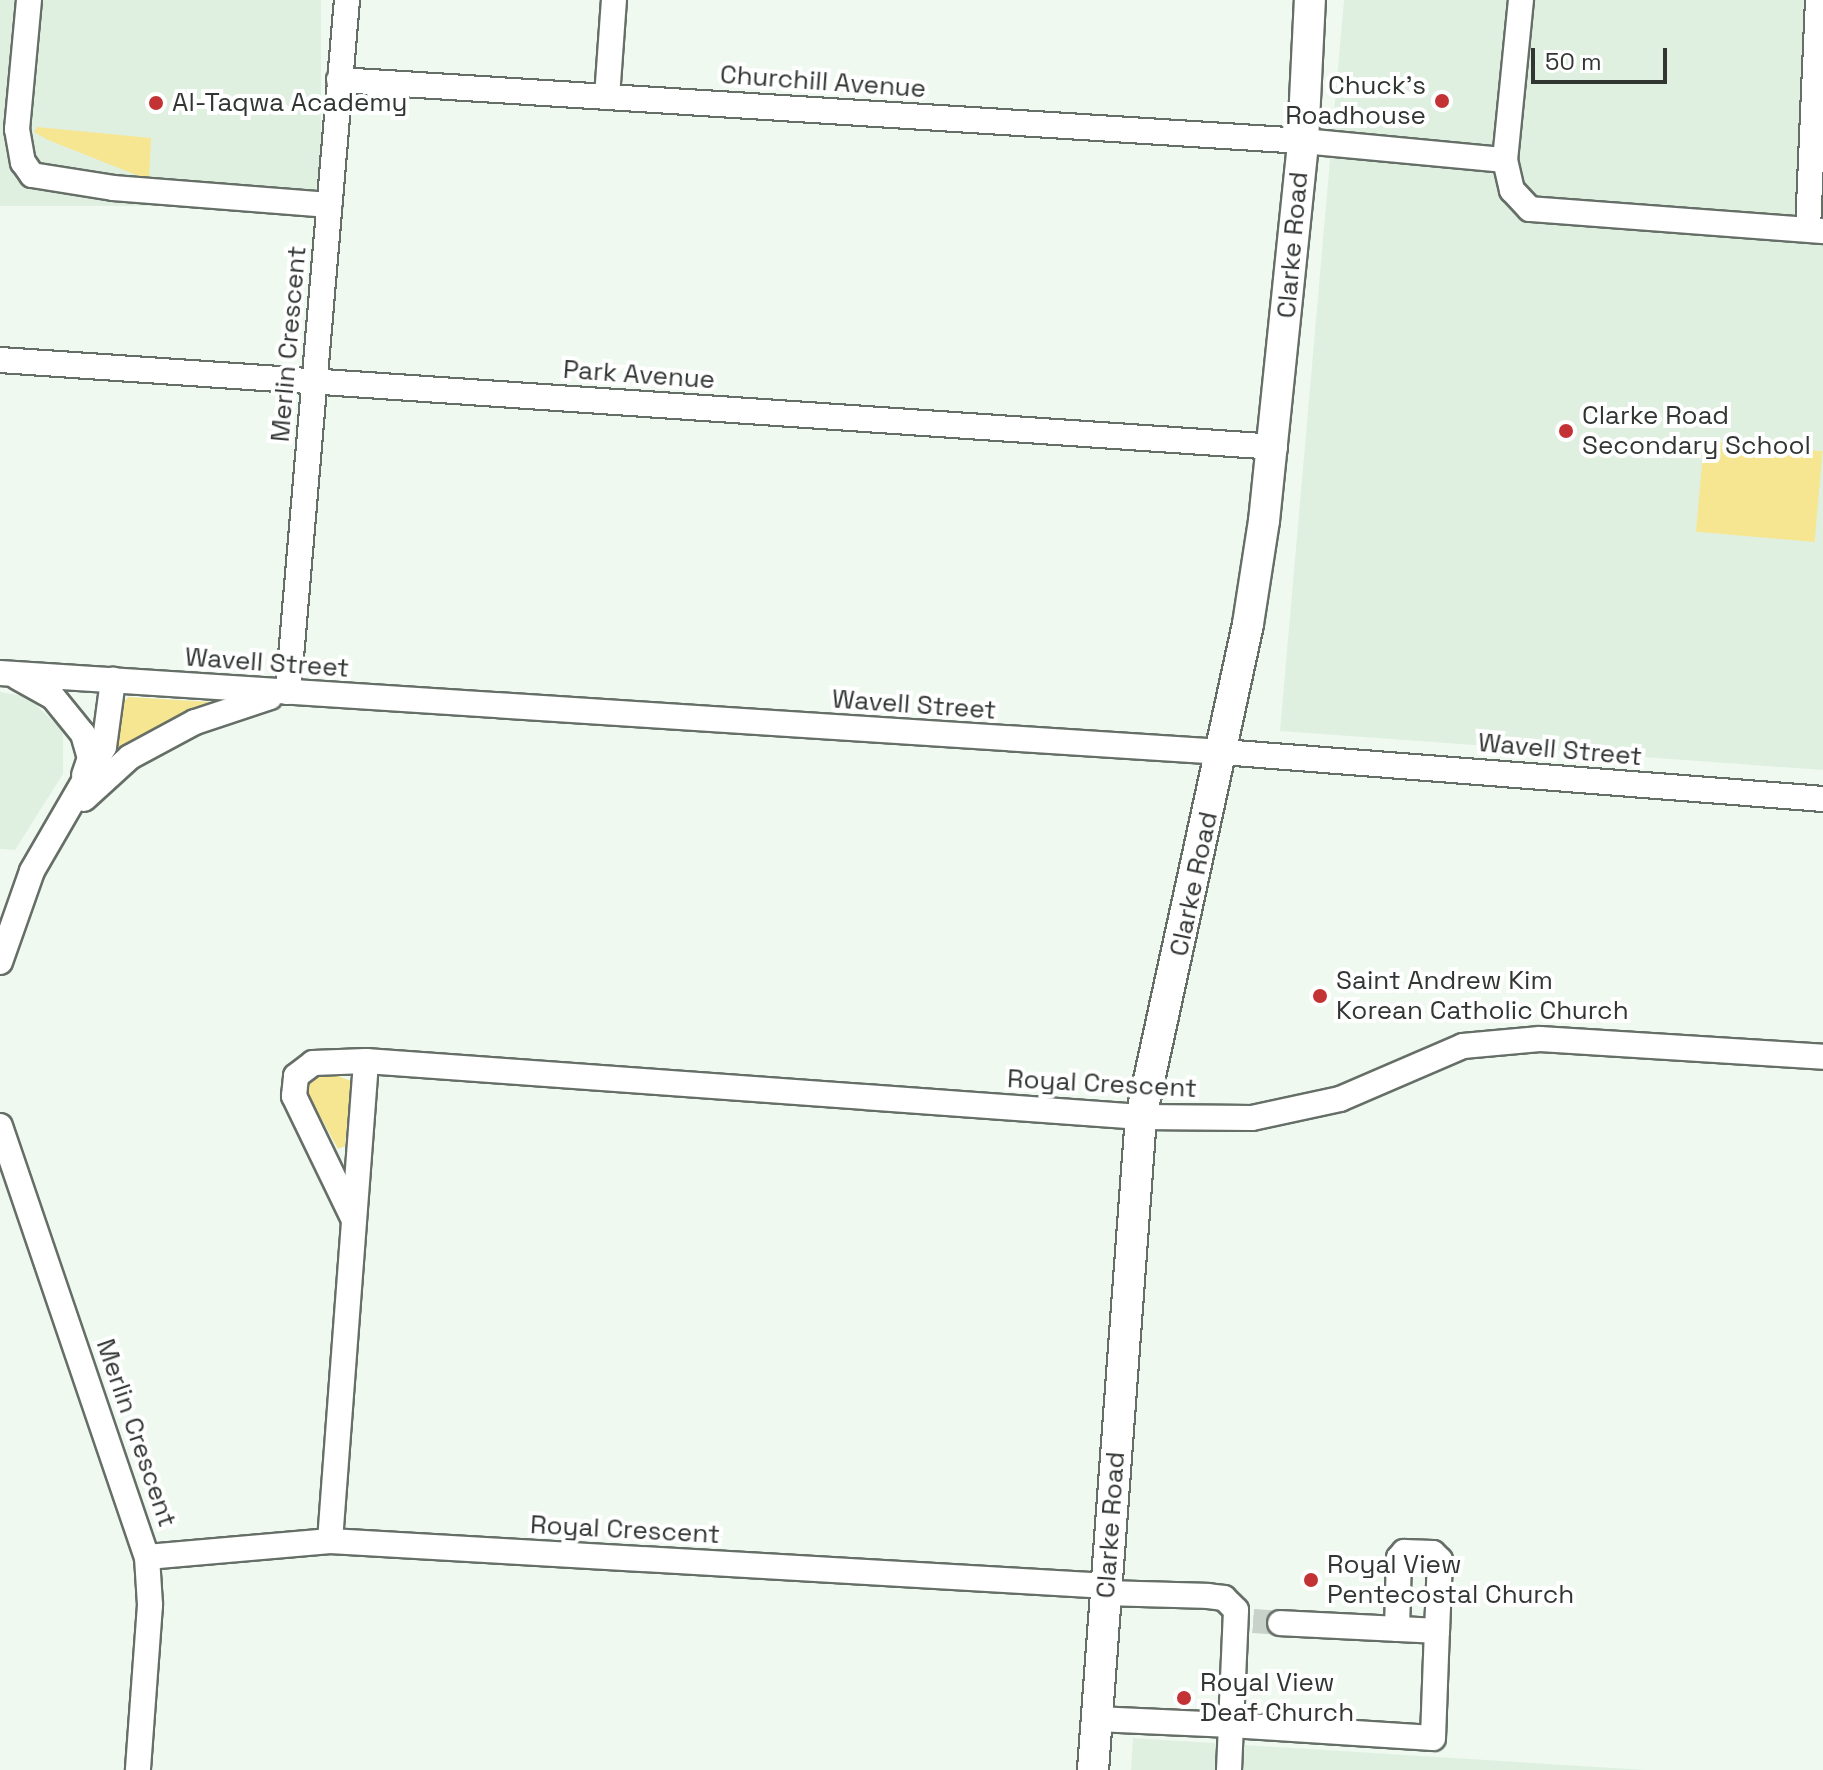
<!DOCTYPE html>
<style>
body{margin:0}
#map{position:relative;width:1823px;height:1770px;overflow:hidden;background:#eff9f0;font-family:"Space Grotesk",sans-serif}
div>[style]{position:absolute}
.built>*{inset:0;background:#dff0e1;transform-origin:0 0}
.green>*{inset:0;background:#f6e692;transform-origin:0 0}
.minor-tunnel>*{height:24px;margin-top:-12px;transform-origin:0;background:repeating-linear-gradient(90deg,#c9d2ca 0 24px,transparent 0 36px)}
.roads{filter:drop-shadow(2px 0 #666f67) drop-shadow(-2px 0 #666f67) drop-shadow(0 2px #666f67) drop-shadow(0 -2px #666f67)}
.minor>*{height:24px;margin:-12px;padding:0 12px;transform-origin:12px;border-radius:12px;background:#fff}
.major>*{height:30px;margin:-15px;padding:0 15px;transform-origin:15px;border-radius:15px;background:#fff}
.dots>*{width:22px;height:22px;translate:-50% -50%;box-sizing:border-box;border:4px solid #fff;border-radius:50%}
span{translate:-50% -50%;white-space:nowrap;text-align:center;line-height:1.15;-webkit-text-stroke:8px #fff;paint-order:stroke}
.street-label{font-size:26px;color:#323633}
.poi-label{font-size:26px;color:#323633}
.right{translate:-100% -50%;text-align:right}
.left{translate:0 -50%;text-align:left}
.scale{position:absolute;left:1531px;top:48px;width:136px;height:36px;box-sizing:border-box;border:4px solid #323633;border-top:0;padding-left:10px;font-size:24px;line-height:28px;white-space:nowrap;color:#323633;-webkit-text-stroke:6px #fff;paint-order:stroke}
</style>
<div id="map">
<div class="built">
<i style="left:0;top:0;width:321px;height:206px"></i>
<i style="clip-path:polygon(1344px 0,1823px 0,1823px 770px,1280px 731px)"></i>
<i style="clip-path:polygon(0 692px,28px 697px,63px 731px,63px 774px,15px 850px,0 849px)"></i>
<i style="clip-path:polygon(1133px 1738px,1646px 1770px,1131px 1770px)"></i>
</div>
<div class="green">
<i style="clip-path:polygon(37px 127px,151px 138px,149px 180px,48px 140px,34px 132px)"></i>
<i style="left:1704px;top:441px;width:119px;height:91px;rotate:5deg"></i>
<i style="clip-path:polygon(128px 697px,229px 703px,114px 759px,121px 706px)"></i>
<i style="clip-path:polygon(320px 1069px,351px 1081px,345px 1146px,338px 1149px,306px 1090px,308px 1077px)"></i>
</div>
<div class="minor-tunnel">
<i style="left:1253px;top:1621px;width:27px;rotate:4deg"></i>
</div>
<div class="roads">
<div class="minor">
<i style="left:29px;top:0;width:130px;rotate:95.3deg"></i>
<i style="left:17px;top:129px;width:34px;rotate:80deg"></i>
<i style="left:23px;top:162px;width:16px;rotate:55deg"></i>
<i style="left:32px;top:175px;width:82px;rotate:9.1deg"></i>
<i style="left:113px;top:188px;width:217px;rotate:4.5deg"></i>
<i style="left:339px;top:80px;width:966px;rotate:3.62deg"></i>
<i style="left:1303px;top:141px;width:203px;rotate:5.4deg"></i>
<i style="left:1505px;top:160px;width:31px;rotate:77deg"></i>
<i style="left:1512px;top:190px;width:26px;rotate:47deg"></i>
<i style="left:1530px;top:209px;width:294px;rotate:4.3deg"></i>
<i style="left:607px;top:97px;width:97px;rotate:-85.9deg"></i>
<i style="left:1505px;top:160px;width:161px;rotate:-84.3deg"></i>
<i style="left:1808px;top:229px;width:229px;rotate:-87.5deg"></i>
<i style="left:0;top:360px;width:1278px;rotate:3.9deg"></i>
<i style="left:0;top:673px;width:1225px;rotate:3.7deg"></i>
<i style="left:1222px;top:752px;width:603px;rotate:4.47deg"></i>
<i style="left:17px;top:677px;width:41px;rotate:29.1deg"></i>
<i style="left:53px;top:697px;width:48px;rotate:51deg"></i>
<i style="left:83px;top:734px;width:25px;rotate:74deg"></i>
<i style="left:90px;top:758px;width:18px;rotate:109deg"></i>
<i style="left:288px;top:692px;width:695px;rotate:-85.13deg"></i>
<i style="left:84px;top:799px;width:62px;rotate:-42.4deg"></i>
<i style="left:130px;top:757px;width:74px;rotate:-28.3deg"></i>
<i style="left:195px;top:722px;width:79px;rotate:-18.4deg"></i>
<i style="left:0;top:962px;width:96px;rotate:-70.6deg"></i>
<i style="left:32px;top:871px;width:143px;rotate:-59.9deg"></i>
<i style="left:104px;top:747px;width:68px;rotate:-82.3deg"></i>
<i style="left:0;top:1126px;width:455px;rotate:71.2deg"></i>
<i style="left:147px;top:1557px;width:48px;rotate:86.4deg"></i>
<i style="left:150px;top:1605px;width:165px;rotate:94.2deg"></i>
<i style="left:354px;top:1220px;width:138px;rotate:-115.8deg"></i>
<i style="left:294px;top:1096px;width:20px;rotate:-84deg"></i>
<i style="left:296px;top:1076px;width:21px;rotate:-37deg"></i>
<i style="left:313px;top:1063px;width:53px;rotate:-2.2deg"></i>
<i style="left:366px;top:1061px;width:777px;rotate:4.13deg"></i>
<i style="left:1141px;top:1117px;width:111px;rotate:0.5deg"></i>
<i style="left:1252px;top:1118px;width:90px;rotate:-12.2deg"></i>
<i style="left:1340px;top:1099px;width:134px;rotate:-23.3deg"></i>
<i style="left:1463px;top:1046px;width:77px;rotate:-5.2deg"></i>
<i style="left:1540px;top:1039px;width:284px;rotate:3.6deg"></i>
<i style="left:330px;top:1541px;width:481px;rotate:-85.7deg"></i>
<i style="left:147px;top:1557px;width:184px;rotate:-5deg"></i>
<i style="left:330px;top:1541px;width:779px;rotate:3.31deg"></i>
<i style="left:1397px;top:1629px;width:71px;rotate:-88.4deg"></i>
<i style="left:1399px;top:1558px;width:8px;rotate:-50deg"></i>
<i style="left:1404px;top:1552px;width:29px;rotate:2deg"></i>
<i style="left:1433px;top:1553px;width:10px;rotate:45deg"></i>
<i style="left:1440px;top:1560px;width:71px;rotate:92.4deg"></i>
<i style="left:1097px;top:1719px;width:134px;rotate:2.6deg"></i>
<i style="left:1231px;top:1725px;width:115px;rotate:-87.5deg"></i>
<i style="left:1236px;top:1610px;width:17px;rotate:-135deg"></i>
<i style="left:1224px;top:1598px;width:16px;rotate:-173deg"></i>
<i style="left:1208px;top:1596px;width:101px;rotate:-178.3deg"></i>
<i style="left:1229px;top:1770px;width:45px;rotate:-87.5deg"></i>
<i style="left:1231px;top:1725px;width:202px;rotate:3.7deg"></i>
<i style="left:1433px;top:1738px;width:107px;rotate:-87.9deg"></i>
<i style="left:1437px;top:1631px;width:157px;rotate:-177.1deg"></i>
</div>
<div class="major">
<i style="left:1093px;top:1770px;width:655px;rotate:-85.8deg"></i>
<i style="left:1141px;top:1117px;width:504px;rotate:-77.75deg"></i>
<i style="left:1248px;top:624px;width:104px;rotate:-81.2deg"></i>
<i style="left:1264px;top:521px;width:382px;rotate:-84.1deg"></i>
<i style="left:1303px;top:141px;width:141px;rotate:-87.2deg"></i>
</div>
</div>
<div class="dots">
<i style="left:1442px;top:101px;background:#c33335"></i>
<i style="left:156px;top:103px;background:#c33335"></i>
<i style="left:1566px;top:431px;background:#c33335"></i>
<i style="left:1320px;top:996px;background:#c33335"></i>
<i style="left:1311px;top:1580px;background:#c33335"></i>
<i style="left:1184px;top:1698px;background:#c33335"></i>
</div>
<div class="street-label">
<span style="left:823px;top:82px;rotate:4deg">Churchill Avenue</span>
<span style="left:1293px;top:245px;rotate:-85deg">Clarke Road</span>
<span style="left:289px;top:344px;rotate:-85deg">Merlin Crescent</span>
<span style="left:639px;top:375px;rotate:4deg">Park Avenue</span>
<span style="left:267px;top:663px;rotate:4deg">Wavell Street</span>
<span style="left:914px;top:705px;rotate:4deg">Wavell Street</span>
<span style="left:1560px;top:750px;rotate:5deg">Wavell Street</span>
<span style="left:1194px;top:884px;rotate:-78deg">Clarke Road</span>
<span style="left:1102px;top:1084px;rotate:3deg">Royal Crescent</span>
<span style="left:136px;top:1433px;rotate:71deg">Merlin Crescent</span>
<span style="left:1111px;top:1525px;rotate:-86deg">Clarke Road</span>
<span style="left:625px;top:1530px;rotate:3deg">Royal Crescent</span>
</div>
<div class="poi-label">
<span class="right" style="left:1426px;top:101px">Chuck's<br>Roadhouse</span>
<span class="left" style="left:172px;top:103px">Al-Taqwa Academy</span>
<span class="left" style="left:1582px;top:431px">Clarke Road<br>Secondary School</span>
<span class="left" style="left:1336px;top:996px">Saint Andrew Kim<br>Korean Catholic Church</span>
<span class="left" style="left:1327px;top:1580px">Royal View<br>Pentecostal Church</span>
<span class="left" style="left:1200px;top:1698px">Royal View<br>Deaf Church</span>
</div>
<div class="scale">50 m</div>
</div>
